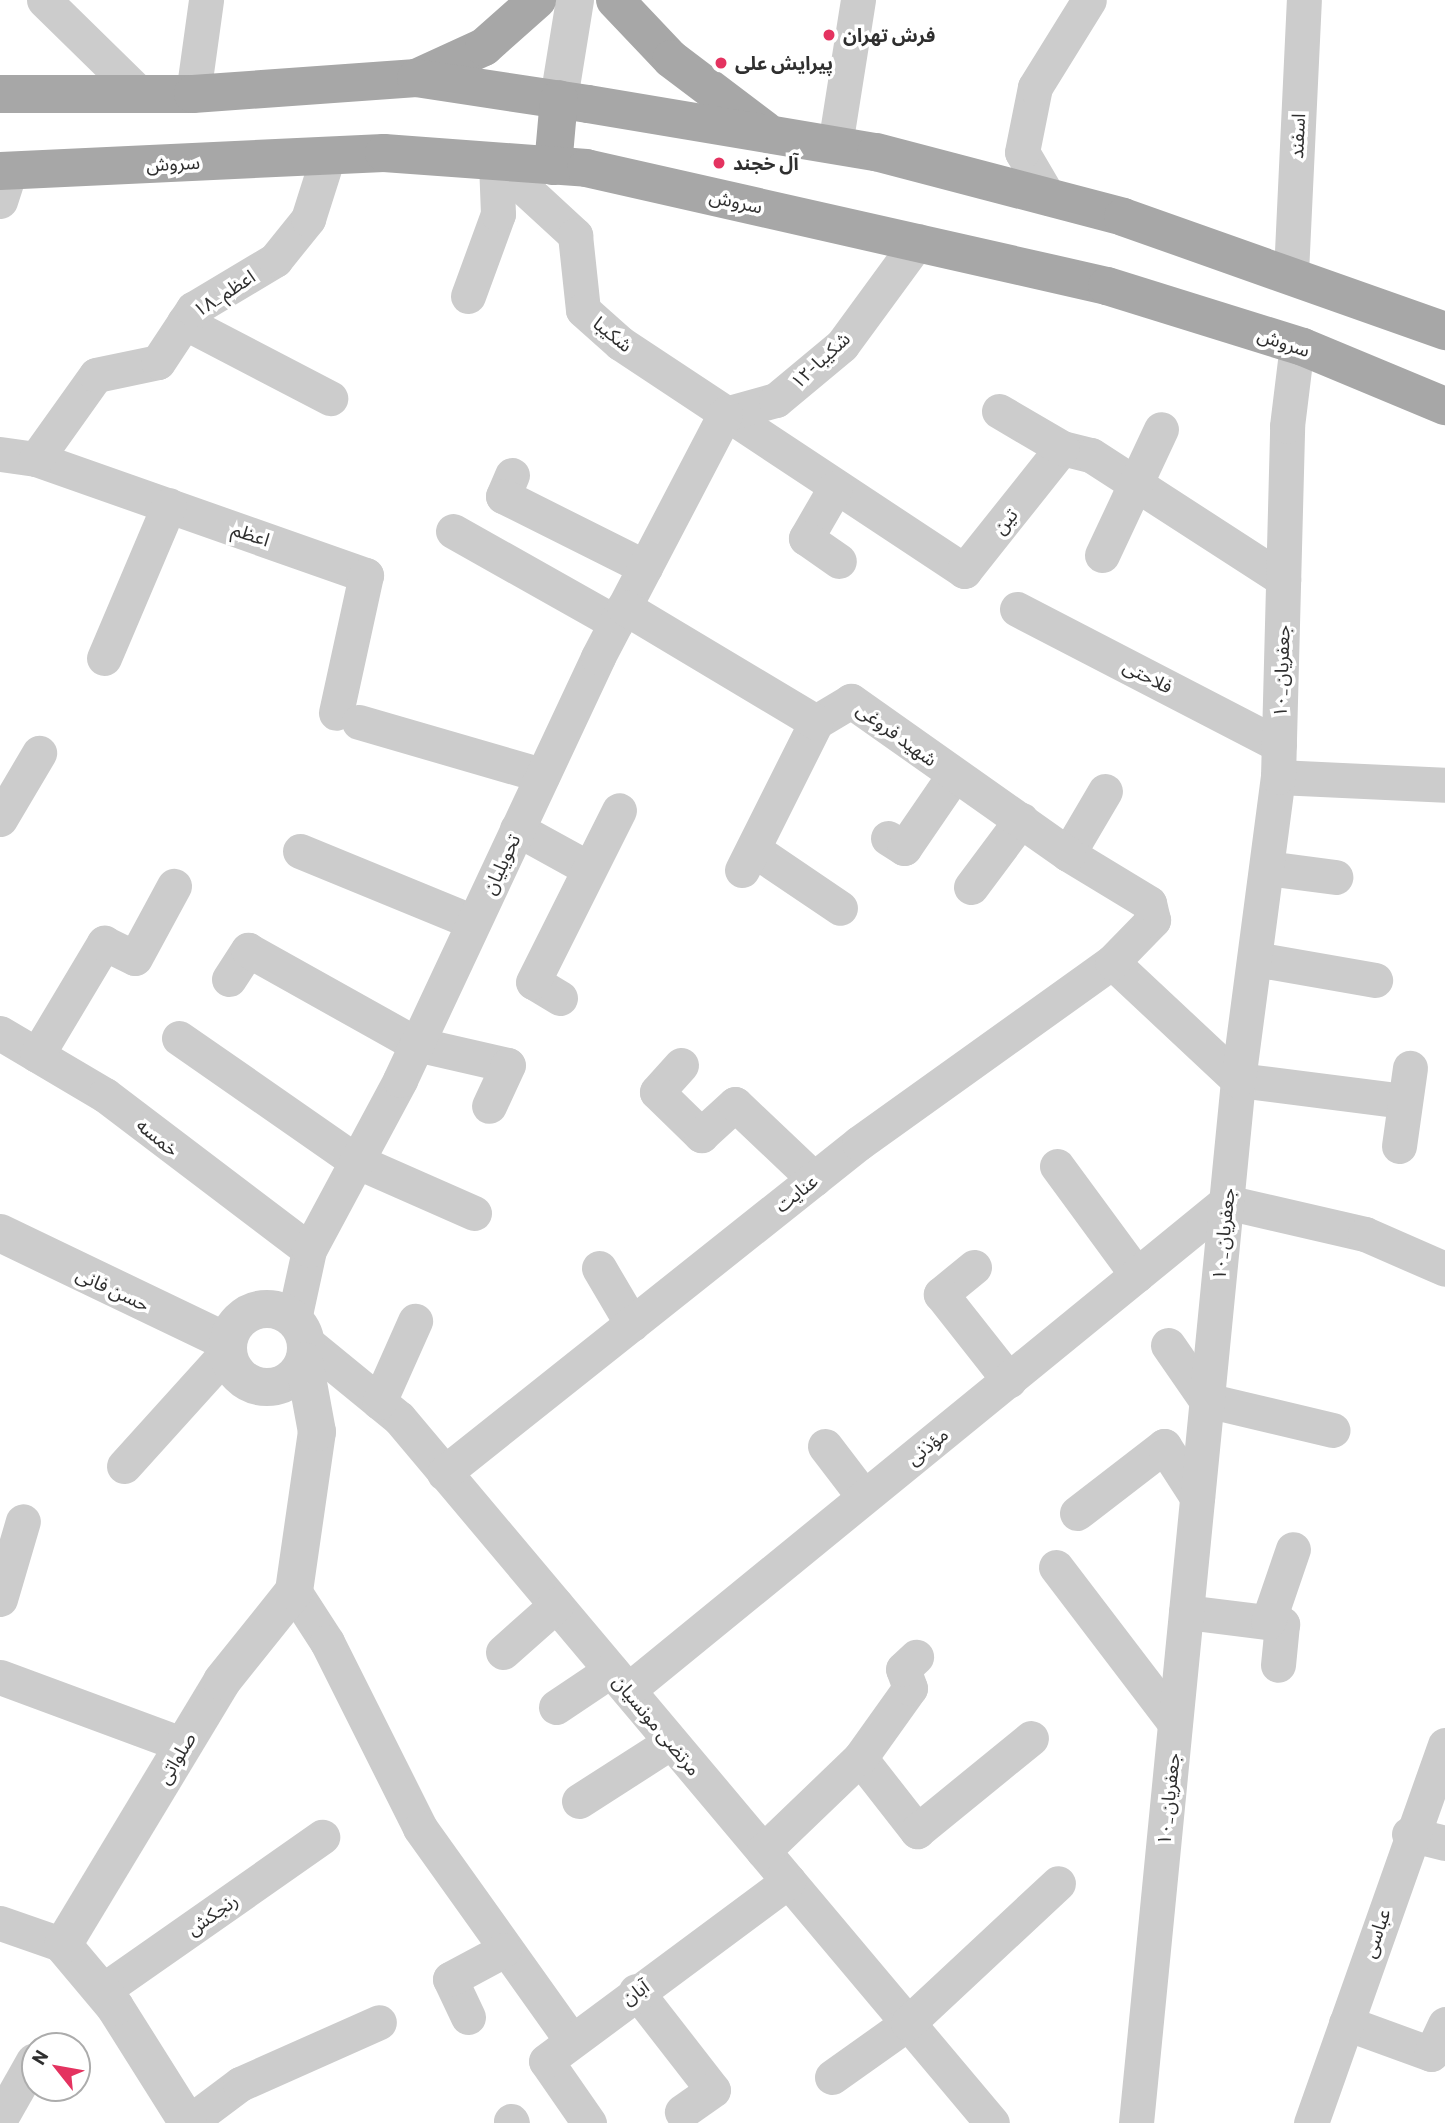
<!DOCTYPE html>
<meta charset="utf-8">
<style>
body{margin:0}
#map{position:relative;width:1445px;height:2123px;overflow:hidden;background:#fff;font-family:Barlow,"Noto Sans Arabic",sans-serif}
div>[style]{position:absolute}
.minor>*{height:35px;margin:-17.5px;padding:0 17.5px;transform-origin:17.5px;border-radius:17.5px;background:#ccc}
.tertiary>*{height:38px;margin:-19px;padding:0 19px;transform-origin:19px;border-radius:19px;background:#ccc}
.tertiary>.ring{margin:-19px;padding:0;box-sizing:content-box;background:none;border:38px solid #ccc;border-radius:50%}
.primary>*{height:38px;margin:-19px;padding:0 19px;transform-origin:19px;border-radius:19px;background:#a7a7a7}
.dots>*{width:19px;height:19px;translate:-50% -50%;box-sizing:border-box;border:4px solid #fff;border-radius:50%}
span{translate:-50% -50%;white-space:nowrap;text-align:center;line-height:1.15;-webkit-text-stroke:7px #fff;paint-order:stroke}
.poi-label{font-size:19px;color:#2f2f2f;font-weight:700}
.left{translate:0 -50%;text-align:left}
.street-label{font-size:19px;color:#2f2f2f}
.north{position:absolute;left:21px;top:2032px;width:70px;height:70px;box-sizing:border-box;background:#fff;border:2px solid #acacac;border-radius:50%;rotate:301deg;font-size:19px;font-weight:700;line-height:28px;text-align:center;color:#2f2f2f}
.north::after{content:'';display:block;margin:auto;width:24px;height:32px;background:#e43360;clip-path:polygon(50% 0,100% 100%,50% 72%,0 100%)}
</style>
<div id="map">
<div class="minor">
<i style="left:44px;top:0;width:134px;rotate:44.4deg"></i>
<i style="left:193px;top:94px;width:95px;rotate:-82.1deg"></i>
<i style="left:835px;top:145px;width:147px;rotate:-81deg"></i>
<i style="left:496px;top:162px;width:108px;rotate:42.7deg"></i>
<i style="left:575px;top:235px;width:75px;rotate:83.9deg"></i>
<i style="left:583px;top:310px;width:50px;rotate:41.7deg"></i>
<i style="left:620px;top:343px;width:413px;rotate:33.5deg"></i>
<i style="left:964px;top:571px;width:157px;rotate:-51.5deg"></i>
<i style="left:1062px;top:448px;width:30px;rotate:14deg"></i>
<i style="left:1091px;top:455px;width:229px;rotate:32.9deg"></i>
<i style="left:1049px;top:198px;width:53px;rotate:-120.4deg"></i>
<i style="left:1022px;top:152px;width:66px;rotate:-78.7deg"></i>
<i style="left:1035px;top:87px;width:102px;rotate:-58.2deg"></i>
<i style="left:0;top:201px;width:32px;rotate:-72deg"></i>
<i style="left:1291px;top:273px;width:273px;rotate:-87.3deg"></i>
<i style="left:468px;top:296px;width:87px;rotate:-69.9deg"></i>
<i style="left:498px;top:214px;width:52px;rotate:-92.2deg"></i>
<i style="left:184px;top:322px;width:165px;rotate:27.5deg"></i>
<i style="left:999px;top:411px;width:73px;rotate:30.4deg"></i>
<i style="left:725px;top:414px;width:53px;rotate:-15.4deg"></i>
<i style="left:776px;top:400px;width:86px;rotate:-39.8deg"></i>
<i style="left:842px;top:345px;width:129px;rotate:-53.8deg"></i>
<i style="left:0;top:454px;width:36px;rotate:8deg"></i>
<i style="left:36px;top:459px;width:350px;rotate:19.4deg"></i>
<i style="left:366px;top:575px;width:141px;rotate:102.3deg"></i>
<i style="left:36px;top:459px;width:103px;rotate:-54.5deg"></i>
<i style="left:96px;top:375px;width:63px;rotate:-11.8deg"></i>
<i style="left:158px;top:362px;width:64px;rotate:-56.6deg"></i>
<i style="left:193px;top:309px;width:96px;rotate:-30.9deg"></i>
<i style="left:275px;top:260px;width:53px;rotate:-51.2deg"></i>
<i style="left:308px;top:219px;width:66px;rotate:-72.4deg"></i>
<i style="left:512px;top:475px;width:23px;rotate:113deg"></i>
<i style="left:503px;top:496px;width:159px;rotate:26.6deg"></i>
<i style="left:835px;top:488px;width:58px;rotate:120.1deg"></i>
<i style="left:806px;top:538px;width:40px;rotate:34.9deg"></i>
<i style="left:453px;top:531px;width:187px;rotate:29.4deg"></i>
<i style="left:1102px;top:555px;width:139px;rotate:-64.9deg"></i>
<i style="left:1017px;top:609px;width:295px;rotate:27.4deg"></i>
<i style="left:104px;top:658px;width:166px;rotate:-67deg"></i>
<i style="left:359px;top:722px;width:191px;rotate:16.2deg"></i>
<i style="left:1278px;top:777px;width:167px;rotate:2.7deg"></i>
<i style="left:0;top:819px;width:77px;rotate:-59.4deg"></i>
<i style="left:517px;top:829px;width:79px;rotate:28.8deg"></i>
<i style="left:888px;top:838px;width:19px;rotate:32deg"></i>
<i style="left:904px;top:848px;width:88px;rotate:-55.6deg"></i>
<i style="left:753px;top:849px;width:105px;rotate:34.1deg"></i>
<i style="left:300px;top:851px;width:187px;rotate:22.3deg"></i>
<i style="left:1068px;top:854px;width:73px;rotate:-59.6deg"></i>
<i style="left:1267px;top:868px;width:69px;rotate:7.5deg"></i>
<i style="left:742px;top:870px;width:165px;rotate:-63.4deg"></i>
<i style="left:971px;top:887px;width:84px;rotate:-53.3deg"></i>
<i style="left:1255px;top:959px;width:122px;rotate:9.9deg"></i>
<i style="left:1112px;top:962px;width:173px;rotate:43.1deg"></i>
<i style="left:1238px;top:1080px;width:168px;rotate:7.2deg"></i>
<i style="left:229px;top:979px;width:35px;rotate:-57deg"></i>
<i style="left:248px;top:950px;width:193px;rotate:29.2deg"></i>
<i style="left:416px;top:1044px;width:94px;rotate:12.9deg"></i>
<i style="left:508px;top:1065px;width:45px;rotate:114.9deg"></i>
<i style="left:560px;top:998px;width:31px;rotate:-149deg"></i>
<i style="left:533px;top:982px;width:192px;rotate:-63.4deg"></i>
<i style="left:0;top:1033px;width:122px;rotate:30.6deg"></i>
<i style="left:105px;top:1095px;width:256px;rotate:37.2deg"></i>
<i style="left:179px;top:1038px;width:216px;rotate:34.8deg"></i>
<i style="left:356px;top:1161px;width:129px;rotate:23.8deg"></i>
<i style="left:37px;top:1055px;width:131px;rotate:-59.1deg"></i>
<i style="left:104px;top:943px;width:34px;rotate:26deg"></i>
<i style="left:135px;top:958px;width:82px;rotate:-61.6deg"></i>
<i style="left:681px;top:1065px;width:36px;rotate:132deg"></i>
<i style="left:657px;top:1092px;width:62px;rotate:44.3deg"></i>
<i style="left:701px;top:1135px;width:46px;rotate:-42.4deg"></i>
<i style="left:735px;top:1104px;width:109px;rotate:43.5deg"></i>
<i style="left:1399px;top:1146px;width:79px;rotate:-82deg"></i>
<i style="left:1057px;top:1166px;width:135px;rotate:53.7deg"></i>
<i style="left:974px;top:1267px;width:43px;rotate:140.7deg"></i>
<i style="left:941px;top:1294px;width:110px;rotate:51.7deg"></i>
<i style="left:599px;top:1268px;width:65px;rotate:59.5deg"></i>
<i style="left:294px;top:1319px;width:71px;rotate:-77.7deg"></i>
<i style="left:309px;top:1250px;width:193px;rotate:-61.8deg"></i>
<i style="left:400px;top:1080px;width:467px;rotate:-64.9deg"></i>
<i style="left:598px;top:657px;width:274px;rotate:-62.4deg"></i>
<i style="left:306px;top:1342px;width:120px;rotate:39.3deg"></i>
<i style="left:399px;top:1418px;width:921px;rotate:49.93deg"></i>
<i style="left:1168px;top:1345px;width:67px;rotate:55.4deg"></i>
<i style="left:1206px;top:1400px;width:130px;rotate:13.3deg"></i>
<i style="left:379px;top:1402px;width:89px;rotate:-66deg"></i>
<i style="left:825px;top:1446px;width:64px;rotate:52.6deg"></i>
<i style="left:124px;top:1466px;width:154px;rotate:-47.9deg"></i>
<i style="left:444px;top:1473px;width:530px;rotate:-38.49deg"></i>
<i style="left:859px;top:1143px;width:311px;rotate:-35.6deg"></i>
<i style="left:1112px;top:962px;width:59px;rotate:-45.7deg"></i>
<i style="left:1153px;top:920px;width:17px;rotate:-103deg"></i>
<i style="left:1149px;top:903px;width:95px;rotate:-148.8deg"></i>
<i style="left:1068px;top:854px;width:266px;rotate:-144.8deg"></i>
<i style="left:851px;top:701px;width:41px;rotate:149deg"></i>
<i style="left:816px;top:722px;width:224px;rotate:-149.1deg"></i>
<i style="left:1077px;top:1513px;width:110px;rotate:-37.6deg"></i>
<i style="left:1164px;top:1446px;width:61px;rotate:57.1deg"></i>
<i style="left:1056px;top:1567px;width:196px;rotate:52.7deg"></i>
<i style="left:294px;top:1591px;width:61px;rotate:57.1deg"></i>
<i style="left:327px;top:1642px;width:208px;rotate:63.4deg"></i>
<i style="left:420px;top:1828px;width:258px;rotate:54.5deg"></i>
<i style="left:0;top:1599px;width:81px;rotate:-73.6deg"></i>
<i style="left:1186px;top:1612px;width:97px;rotate:7.1deg"></i>
<i style="left:1282px;top:1624px;width:41px;rotate:95.6deg"></i>
<i style="left:1268px;top:1622px;width:77px;rotate:-71.1deg"></i>
<i style="left:503px;top:1652px;width:71px;rotate:-41.6deg"></i>
<i style="left:0;top:1677px;width:196px;rotate:20.3deg"></i>
<i style="left:628px;top:1690px;width:772px;rotate:-39.22deg"></i>
<i style="left:1226px;top:1202px;width:143px;rotate:13deg"></i>
<i style="left:1365px;top:1234px;width:87px;rotate:23.6deg"></i>
<i style="left:556px;top:1707px;width:66px;rotate:-33.9deg"></i>
<i style="left:860px;top:1758px;width:93px;rotate:52deg"></i>
<i style="left:917px;top:1831px;width:147px;rotate:-39.2deg"></i>
<i style="left:579px;top:1801px;width:109px;rotate:-32.7deg"></i>
<i style="left:1409px;top:1834px;width:37px;rotate:14deg"></i>
<i style="left:763px;top:1851px;width:134px;rotate:-43.8deg"></i>
<i style="left:860px;top:1758px;width:86px;rotate:-54.5deg"></i>
<i style="left:910px;top:1688px;width:20px;rotate:-110deg"></i>
<i style="left:903px;top:1669px;width:18px;rotate:-43deg"></i>
<i style="left:0;top:1923px;width:67px;rotate:19.2deg"></i>
<i style="left:102px;top:1991px;width:269px;rotate:-35deg"></i>
<i style="left:636px;top:1991px;width:125px;rotate:52.1deg"></i>
<i style="left:713px;top:2090px;width:38px;rotate:145deg"></i>
<i style="left:468px;top:2017px;width:42px;rotate:-115.3deg"></i>
<i style="left:450px;top:1979px;width:61px;rotate:-28.2deg"></i>
<i style="left:1346px;top:2023px;width:90px;rotate:20deg"></i>
<i style="left:1431px;top:2054px;width:33px;rotate:-65deg"></i>
<i style="left:832px;top:2077px;width:93px;rotate:-35.4deg"></i>
<i style="left:908px;top:2023px;width:205px;rotate:-43deg"></i>
<i style="left:0;top:2119px;width:67px;rotate:-60.4deg"></i>
<i style="left:511px;top:2121px;width:2px;rotate:63deg"></i>
<i style="left:188px;top:2123px;width:65px;rotate:-36.9deg"></i>
<i style="left:240px;top:2084px;width:152px;rotate:-24deg"></i>
<i style="left:589px;top:2123px;width:75px;rotate:-124.7deg"></i>
<i style="left:546px;top:2061px;width:302px;rotate:-36.6deg"></i>
<i style="left:1136px;top:2123px;width:1048px;rotate:-84.41deg"></i>
<i style="left:1238px;top:1080px;width:306px;rotate:-82.5deg"></i>
<i style="left:1278px;top:777px;width:351px;rotate:-88.5deg"></i>
<i style="left:1287px;top:426px;width:82px;rotate:-83deg"></i>
<i style="left:1311px;top:2123px;width:401px;rotate:-70.5deg"></i>
</div>
<div class="tertiary">
<i style="left:559px;top:99px;width:100px;rotate:-80.8deg"></i>
<i style="left:0;top:1233px;width:253px;rotate:25.6deg"></i>
<i class="ring" style="left:228px;top:1309px;width:40px;height:40px"></i>
<i style="left:188px;top:2123px;width:137px;rotate:-122.2deg"></i>
<i style="left:115px;top:2007px;width:81px;rotate:-130deg"></i>
<i style="left:63px;top:1945px;width:308px;rotate:-58.9deg"></i>
<i style="left:222px;top:1681px;width:115px;rotate:-51.3deg"></i>
<i style="left:294px;top:1591px;width:161px;rotate:-81.8deg"></i>
<i style="left:317px;top:1432px;width:72px;rotate:-100.4deg"></i>
</div>
<div class="primary">
<i style="left:615px;top:0;width:81px;rotate:46.5deg"></i>
<i style="left:671px;top:59px;width:118px;rotate:37.1deg"></i>
<i style="left:416px;top:78px;width:75px;rotate:-24.5deg"></i>
<i style="left:484px;top:47px;width:71px;rotate:-41.6deg"></i>
<i style="left:0;top:94px;width:193px"></i>
<i style="left:193px;top:94px;width:224px;rotate:-4.1deg"></i>
<i style="left:416px;top:78px;width:174px;rotate:8.6deg"></i>
<i style="left:588px;top:104px;width:292px;rotate:9.5deg"></i>
<i style="left:876px;top:152px;width:255px;rotate:14.7deg"></i>
<i style="left:1123px;top:217px;width:342px;rotate:19.5deg"></i>
<i style="left:553px;top:166px;width:67px;rotate:-84.9deg"></i>
<i style="left:0;top:171px;width:384px;rotate:-2.7deg"></i>
<i style="left:384px;top:153px;width:203px;rotate:4.2deg"></i>
<i style="left:586px;top:168px;width:534px;rotate:12.76deg"></i>
<i style="left:1107px;top:286px;width:205px;rotate:17.3deg"></i>
<i style="left:1303px;top:347px;width:154px;rotate:22.6deg"></i>
</div>
<div class="dots">
<i style="left:829px;top:35px;background:#e43360"></i>
<i style="left:721px;top:63px;background:#e43360"></i>
<i style="left:719px;top:163px;background:#e43360"></i>
</div>
<div class="poi-label">
<span class="left" style="left:843px;top:35px">فرش تهران</span>
<span class="left" style="left:735px;top:63px">پیرایش علی</span>
<span class="left" style="left:733px;top:163px">آل خجند</span>
</div>
<div class="street-label">
<span style="left:1297px;top:136px;rotate:-87deg">اسفند</span>
<span style="left:173px;top:163px;rotate:-3deg">سروش</span>
<span style="left:736px;top:201px;rotate:12deg">سروش</span>
<span style="left:224px;top:293px;rotate:-33deg">۱۸_اعظم</span>
<span style="left:613px;top:334px;rotate:39deg">شکیبا</span>
<span style="left:1284px;top:342px;rotate:19deg">سروش</span>
<span style="left:820px;top:360px;rotate:-43deg">۱۲-شکیبا</span>
<span style="left:1005px;top:521px;rotate:-51deg">تین</span>
<span style="left:251px;top:534px;rotate:19deg">اعظم</span>
<span style="left:1281px;top:671px;rotate:-88deg">۱۰_جعفریان</span>
<span style="left:1148px;top:676px;rotate:27deg">فلاحتی</span>
<span style="left:897px;top:734px;rotate:36deg">شهید فروغی</span>
<span style="left:501px;top:864px;rotate:-65deg">تحویلیان</span>
<span style="left:158px;top:1137px;rotate:39deg">خمسه</span>
<span style="left:796px;top:1193px;rotate:-39deg">عنایت</span>
<span style="left:1223px;top:1234px;rotate:-84deg">۱۰_جعفریان</span>
<span style="left:113px;top:1289px;rotate:25deg">حسن فانی</span>
<span style="left:927px;top:1446px;rotate:-39deg">مؤذنی</span>
<span style="left:657px;top:1725px;rotate:50deg">مرتضی مونسیان</span>
<span style="left:176px;top:1758px;rotate:-59deg">صلواتی</span>
<span style="left:1168px;top:1799px;rotate:-84deg">۱۰_جعفریان</span>
<span style="left:212px;top:1914px;rotate:-35deg">رنجکش</span>
<span style="left:1376px;top:1933px;rotate:-71deg">عباسی</span>
<span style="left:635px;top:1992px;rotate:-35deg">آبان</span>
</div>
<div class="north">N</div>
</div>
